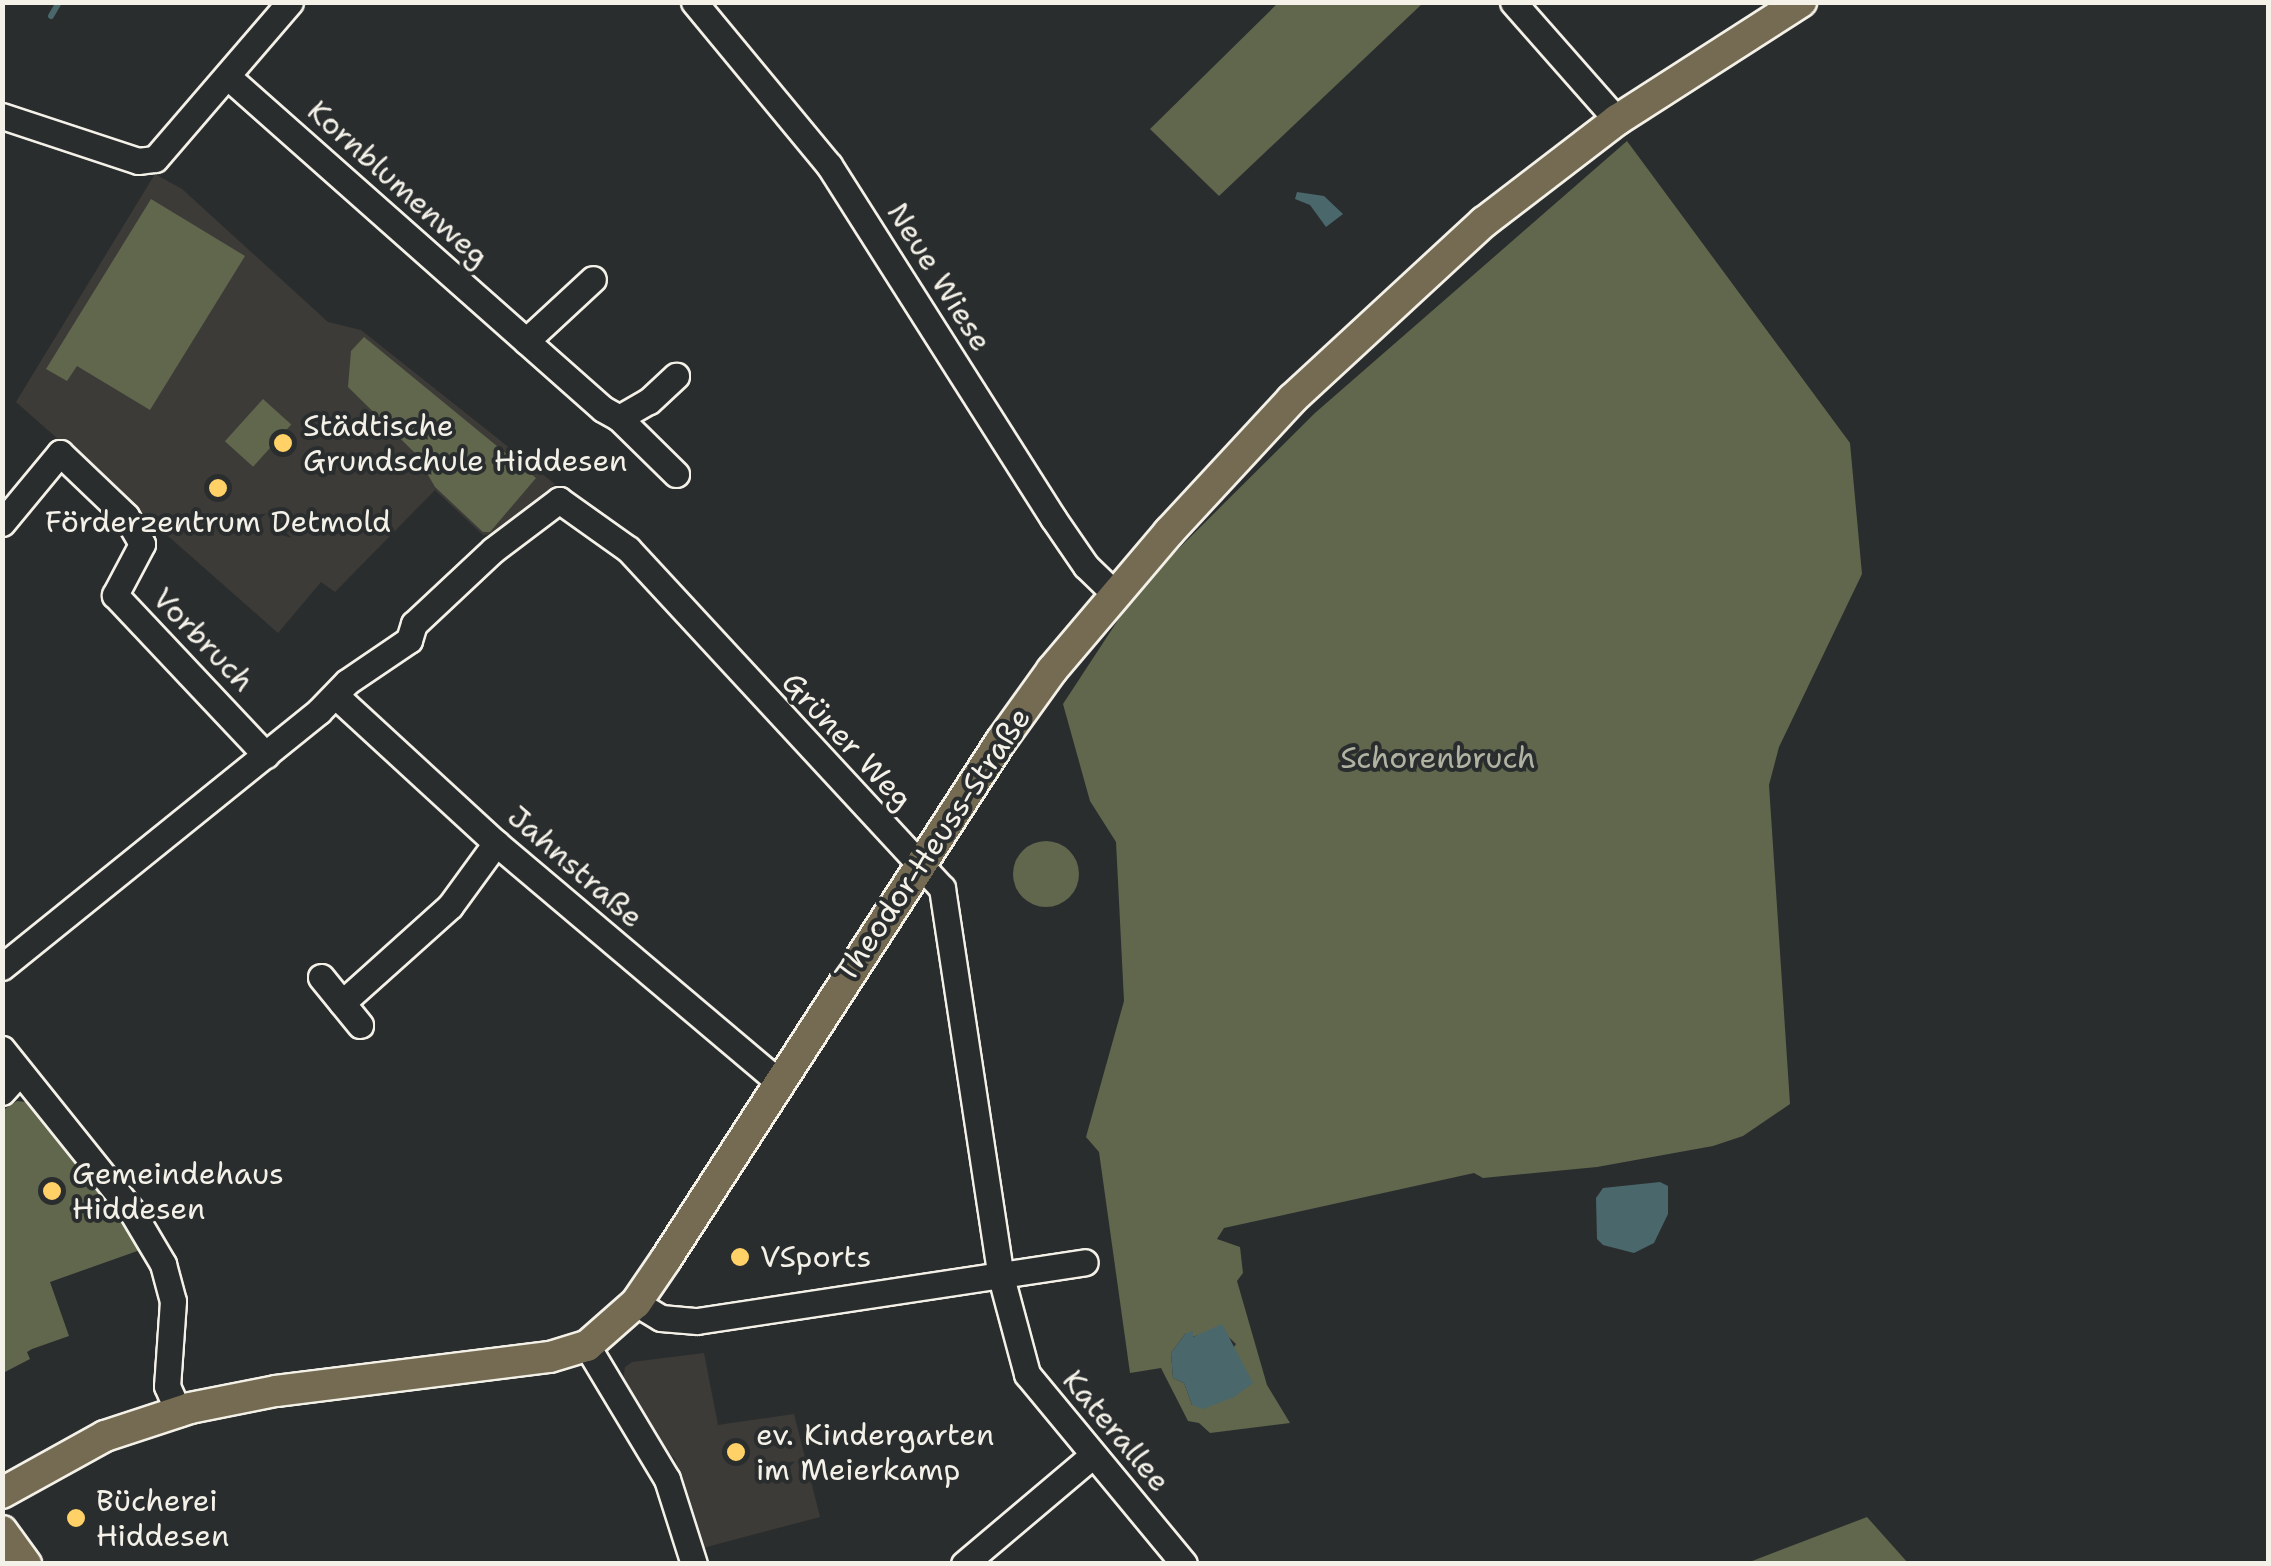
<!DOCTYPE html>
<meta charset="utf-8">
<style>
body{margin:0}
#map{position:relative;width:2271px;height:1566px;overflow:hidden;background:#2a2d2e;font-family:"Shantell Sans",sans-serif}
div>[style]{position:absolute}
.built>*{inset:0;background:#3d3b38}
.green>*{inset:0;background:#60674d;transform-origin:0 0}
.round{border-radius:50%}
.water>*{inset:0;background:#4a676c}
.stream>*{height:6px;margin:-3px;padding:0 3px;transform-origin:3px;border-radius:3px;background:#4a676c}
.roads{filter:drop-shadow(2px 0 #f4f1e8) drop-shadow(-2px 0 #f4f1e8) drop-shadow(0 2px #f4f1e8) drop-shadow(0 -2px #f4f1e8)}
.minor>*{height:25px;margin:-12.5px;padding:0 12.5px;transform-origin:12.5px;border-radius:12.5px;background:#2a2d2e}
.major>*{height:30px;margin:-15px;padding:0 15px;transform-origin:15px;border-radius:15px;background:#746b52}
.dots>*{width:28px;height:28px;translate:-50% -50%;box-sizing:border-box;border:5px solid #2a2d2e;border-radius:50%}
span{translate:-50% -50%;white-space:nowrap;text-align:center;line-height:1.15;-webkit-text-stroke:8px #2a2d2e;paint-order:stroke}
.street-label{font-size:30px;color:#f4f1e8}
.poi-label{font-size:30px;color:#f4f1e8}
.left{translate:0 -50%;text-align:left}
.park-label{font-size:30px;color:#b1b3a2}
.frame{position:absolute;inset:0;border:5px solid #f4f1e8;pointer-events:none}
</style>
<div id="map">
<div class="built">
<i style="clip-path:polygon(155px 174px,182px 189px,328px 322px,361px 330px,555px 484px,494px 534px,483px 535px,435px 490px,335px 592px,321px 582px,278px 633px,16px 402px)"></i>
<i style="clip-path:polygon(704px 1353px,718px 1425px,794px 1414px,820px 1517px,699px 1549px,675px 1459px,659px 1443px,623px 1381px,625px 1367px,632px 1362px)"></i>
</div>
<div class="green">
<i style="clip-path:polygon(1279px 2px,1423px 3px,1219px 196px,1150px 129px)"></i>
<i style="clip-path:polygon(evenodd,1627px 141px,1850px 443px,1862px 574px,1779px 747px,1769px 785px,1790px 1104px,1743px 1136px,1713px 1146px,1597px 1167px,1483px 1178px,1474px 1173px,1224px 1228px,1217px 1239px,1240px 1247px,1243px 1273px,1237px 1281px,1267px 1385px,1290px 1423px,1210px 1433px,1199px 1423px,1188px 1421px,1161px 1368px,1130px 1373px,1099px 1152px,1086px 1137px,1124px 1001px,1116px 842px,1090px 801px,1063px 704px,1139px 588px,1315px 413px,1627px 141px,1220px 1329px,1236px 1344px,1192px 1405px,1184px 1383px,1173px 1378px,1171px 1353px,1185px 1334px,1192px 1337px,1220px 1329px)"></i>
<i style="clip-path:polygon(151px 199px,245px 256px,150px 410px,77px 366px,67px 381px,46px 369px)"></i>
<i style="clip-path:polygon(364px 337px,536px 478px,490px 532px,483px 532px,435px 487px,416px 454px,348px 387px,351px 351px)"></i>
<i style="left:263px;top:399px;width:38px;height:57px;rotate:42deg"></i>
<i class="round" style="left:1013px;top:841px;width:66px;height:66px"></i>
<i style="clip-path:polygon(17px 1101px,26px 1102px,143px 1249px,50px 1282px,69px 1336px,32px 1349px,27px 1352px,30px 1359px,3px 1373px,3px 1110px)"></i>
<i style="clip-path:polygon(1867px 1517px,1908px 1563px,1747px 1563px)"></i>
</div>
<div class="water">
<i style="clip-path:polygon(1297px 192px,1324px 196px,1343px 214px,1326px 227px,1310px 205px,1295px 199px)"></i>
<i style="clip-path:polygon(1660px 1182px,1668px 1186px,1668px 1214px,1654px 1243px,1634px 1253px,1603px 1245px,1597px 1239px,1596px 1198px,1603px 1188px)"></i>
<i style="clip-path:polygon(1222px 1324px,1253px 1383px,1234px 1397px,1203px 1409px,1192px 1405px,1184px 1383px,1173px 1378px,1171px 1353px,1185px 1334px,1193px 1331px,1193px 1337px)"></i>
</div>
<div class="stream">
<i style="left:51px;top:16px;width:16px;rotate:-60deg"></i>
</div>
<div class="roads">
<div class="minor">
<i style="left:694px;top:2px;width:212px;rotate:50.4deg"></i>
<i style="left:829px;top:165px;width:418px;rotate:57.6deg"></i>
<i style="left:1053px;top:518px;width:58px;rotate:55.5deg"></i>
<i style="left:1086px;top:566px;width:42px;rotate:44deg"></i>
<i style="left:1513px;top:2px;width:157px;rotate:48.6deg"></i>
<i style="left:227px;top:76px;width:502px;rotate:41.53deg"></i>
<i style="left:603px;top:409px;width:18px;rotate:29deg"></i>
<i style="left:619px;top:418px;width:80px;rotate:44.5deg"></i>
<i style="left:2px;top:116px;width:143px;rotate:18.3deg"></i>
<i style="left:138px;top:161px;width:17px;rotate:-7deg"></i>
<i style="left:155px;top:159px;width:207px;rotate:-49.3deg"></i>
<i style="left:526px;top:341px;width:91px;rotate:-42.8deg"></i>
<i style="left:619px;top:418px;width:34px;rotate:-30deg"></i>
<i style="left:649px;top:401px;width:37px;rotate:-43deg"></i>
<i style="left:2px;top:523px;width:91px;rotate:-50.4deg"></i>
<i style="left:60px;top:453px;width:91px;rotate:43.7deg"></i>
<i style="left:126px;top:516px;width:32px;rotate:60deg"></i>
<i style="left:142px;top:544px;width:58px;rotate:117.9deg"></i>
<i style="left:115px;top:595px;width:220px;rotate:46.7deg"></i>
<i style="left:336px;top:696px;width:217px;rotate:42.6deg"></i>
<i style="left:496px;top:843px;width:369px;rotate:40.2deg"></i>
<i style="left:2px;top:967px;width:407px;rotate:-38.9deg"></i>
<i style="left:319px;top:711px;width:40px;rotate:-46deg"></i>
<i style="left:347px;top:682px;width:75px;rotate:-34.1deg"></i>
<i style="left:409px;top:640px;width:17px;rotate:-73deg"></i>
<i style="left:414px;top:624px;width:108px;rotate:-43.1deg"></i>
<i style="left:493px;top:550px;width:83px;rotate:-37.1deg"></i>
<i style="left:559px;top:500px;width:85px;rotate:35.4deg"></i>
<i style="left:628px;top:549px;width:462px;rotate:47.2deg"></i>
<i style="left:942px;top:888px;width:389px;rotate:81.4deg"></i>
<i style="left:1000px;top:1273px;width:105px;rotate:75deg"></i>
<i style="left:1027px;top:1374px;width:246px;rotate:50.4deg"></i>
<i style="left:321px;top:977px;width:62px;rotate:50.9deg"></i>
<i style="left:342px;top:1003px;width:145px;rotate:-41.9deg"></i>
<i style="left:450px;top:906px;width:78px;rotate:-53.9deg"></i>
<i style="left:2px;top:1049px;width:206px;rotate:51.3deg"></i>
<i style="left:131px;top:1210px;width:63px;rotate:59.3deg"></i>
<i style="left:163px;top:1264px;width:38px;rotate:75deg"></i>
<i style="left:173px;top:1301px;width:85px;rotate:94deg"></i>
<i style="left:167px;top:1386px;width:30px;rotate:66deg"></i>
<i style="left:2px;top:1092px;width:25px;rotate:-48deg"></i>
<i style="left:636px;top:1303px;width:29px;rotate:31deg"></i>
<i style="left:661px;top:1318px;width:36px;rotate:5deg"></i>
<i style="left:697px;top:1321px;width:392px;rotate:-8.6deg"></i>
<i style="left:587px;top:1346px;width:155px;rotate:59deg"></i>
<i style="left:667px;top:1479px;width:89px;rotate:72.4deg"></i>
<i style="left:964px;top:1564px;width:167px;rotate:-40.2deg"></i>
</div>
<div class="major">
<i style="left:2px;top:1493px;width:118px;rotate:-29deg"></i>
<i style="left:105px;top:1436px;width:89px;rotate:-18.2deg"></i>
<i style="left:190px;top:1408px;width:88px;rotate:-11.2deg"></i>
<i style="left:276px;top:1391px;width:276px;rotate:-7.1deg"></i>
<i style="left:550px;top:1357px;width:39px;rotate:-17deg"></i>
<i style="left:587px;top:1346px;width:65px;rotate:-41.3deg"></i>
<i style="left:636px;top:1303px;width:53px;rotate:-55.7deg"></i>
<i style="left:666px;top:1259px;width:617px;rotate:-57.11deg"></i>
<i style="left:1001px;top:741px;width:87px;rotate:-54.3deg"></i>
<i style="left:1052px;top:670px;width:181px;rotate:-49.7deg"></i>
<i style="left:1169px;top:532px;width:181px;rotate:-47.2deg"></i>
<i style="left:1292px;top:399px;width:261px;rotate:-42.7deg"></i>
<i style="left:1484px;top:222px;width:168px;rotate:-37.5deg"></i>
<i style="left:1617px;top:120px;width:219px;rotate:-32.7deg"></i>
<i style="left:2px;top:1531px;width:41px;rotate:54deg"></i>
</div>
</div>
<div class="dots">
<i style="left:283px;top:443px;background:#ffd166"></i>
<i style="left:218px;top:488px;background:#ffd166"></i>
<i style="left:52px;top:1191px;background:#ffd166"></i>
<i style="left:740px;top:1257px;background:#ffd166"></i>
<i style="left:736px;top:1452px;background:#ffd166"></i>
<i style="left:76px;top:1518px;background:#ffd166"></i>
</div>
<div class="street-label">
<span style="left:398px;top:184px;rotate:42deg">Kornblumenweg</span>
<span style="left:939px;top:277px;rotate:58deg">Neue Wiese</span>
<span style="left:203px;top:640px;rotate:46deg">Vorbruch</span>
<span style="left:847px;top:741px;rotate:47deg">Grüner Weg</span>
<span style="left:933px;top:845px;rotate:-56deg">Theodor-Heuss-Straße</span>
<span style="left:575px;top:867px;rotate:41deg">Jahnstraße</span>
<span style="left:1116px;top:1431px;rotate:50deg">Katerallee</span>
</div>
<div class="poi-label">
<span class="left" style="left:303px;top:443px">Städtische<br>Grundschule Hiddesen</span>
<span style="left:218px;top:522px">Förderzentrum Detmold</span>
<span class="left" style="left:72px;top:1191px">Gemeindehaus<br>Hiddesen</span>
<span class="left" style="left:760px;top:1257px">VSports</span>
<span class="left" style="left:756px;top:1452px">ev. Kindergarten<br>im Meierkamp</span>
<span class="left" style="left:96px;top:1518px">Bücherei<br>Hiddesen</span>
</div>
<div class="park-label">
<span style="left:1438px;top:758px">Schorenbruch</span>
</div>
<div class="frame"></div>
</div>
